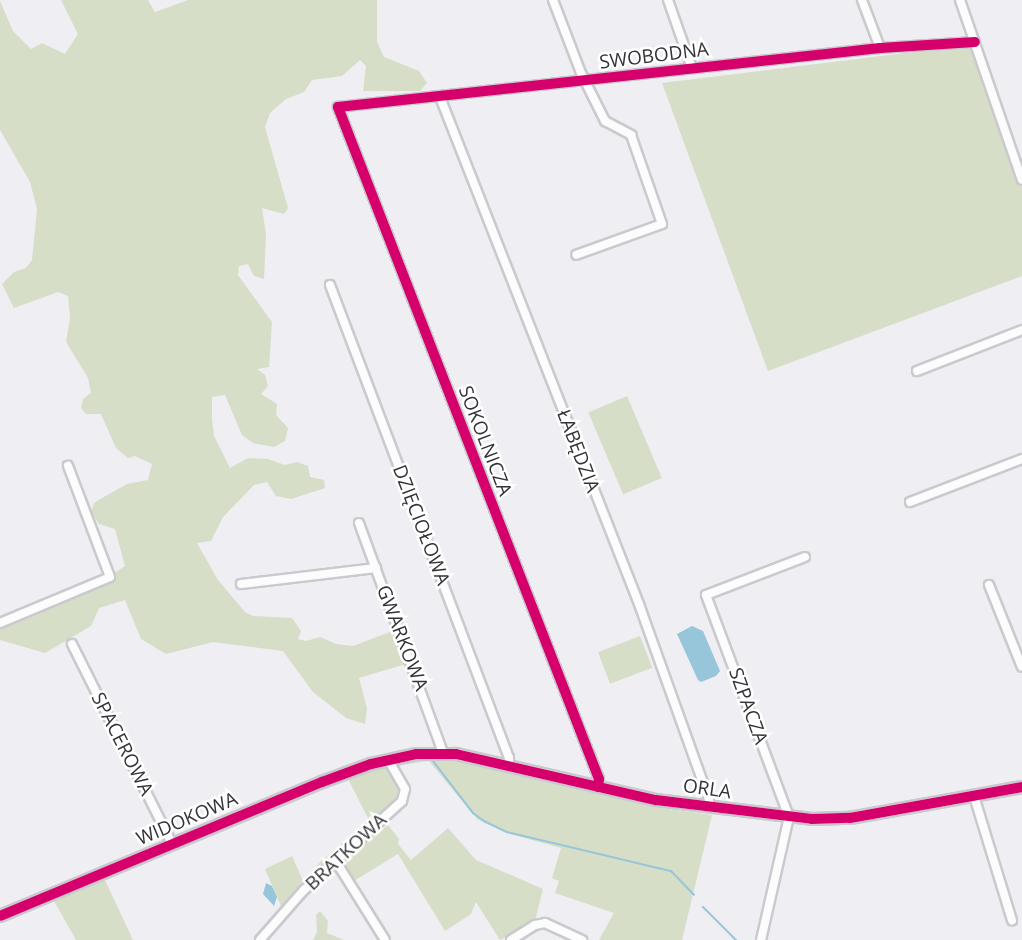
<!DOCTYPE html>
<meta charset="utf-8">
<style>
body{margin:0}
#map{position:relative;width:1022px;height:940px;overflow:hidden;background:#eeeef3;font-family:"Open Sans",sans-serif}
div>[style]{position:absolute}
.green>*{inset:0;background:#d6dec8;transform-origin:0 0}
.water>*{inset:0;background:#97c6da}
.stream>*{height:2px;margin:-1px;padding:0 1px;transform-origin:1px;border-radius:1px;background:#97c6da}
.roads{filter:drop-shadow(2px 0 #cacace) drop-shadow(-2px 0 #cacace) drop-shadow(0 2px #cacace) drop-shadow(0 -2px #cacace)}
.minor>*{height:8px;margin:-4px;padding:0 4px;transform-origin:4px;border-radius:4px;background:#fcfcfd}
.tertiary>*{height:10px;margin:-5px;padding:0 5px;transform-origin:5px;border-radius:5px;background:#fcfcfd}
.cycleway>*{height:10px;margin:-5px;padding:0 5px;transform-origin:5px;border-radius:5px;background:#d6006c}
span{translate:-50% -50%;white-space:nowrap;text-align:center;line-height:1.15;-webkit-text-stroke:5px #fff;paint-order:stroke}
.street-label{font-size:19px;color:#333337}
</style>
<div id="map">
<div class="green">
<i style="clip-path:polygon(61px 0,148px 0,155px 12px,188px 0,377px 0,377px 42px,384px 57px,419px 71px,427px 83px,420px 91px,363px 91px,366px 66px,360px 60px,342px 76px,312px 80px,304px 92px,286px 99px,270px 113px,265px 127px,288px 208px,284px 214px,262px 208px,266px 234px,264px 279px,254px 276px,248px 264px,239px 266px,238px 275px,272px 322px,269px 367px,257px 369px,265px 375px,268px 386px,261px 394px,277px 404px,276px 415px,288px 428px,285px 441px,274px 447px,253px 443px,242px 435px,225px 395px,212px 397px,212px 419px,214px 436px,230px 468px,248px 458px,268px 459px,285px 465px,297px 462px,308px 466px,310px 477px,324px 480px,325px 488px,291px 499px,276px 496px,267px 482px,254px 485px,223px 517px,211px 541px,197px 543px,218px 580px,245px 612px,253px 616px,292px 618px,301px 631px,298px 639px,306px 641px,320px 637px,336px 644px,353px 646px,390px 632px,401px 638px,409px 663px,359px 678px,367px 708px,365px 724px,346px 718px,313px 692px,283px 651px,213px 642px,166px 654px,141px 639px,125px 600px,99px 608px,91px 626px,45px 653px,0 640px,0 626px,78px 597px,125px 566px,115px 529px,99px 524px,91px 512px,94px 503px,102px 498px,127px 484px,148px 480px,152px 464px,135px 456px,128px 458px,116px 448px,101px 414px,86px 414px,81px 408px,83px 399px,91px 393px,88px 378px,66px 342px,70px 318px,68px 296px,58px 292px,14px 308px,2px 284px,14px 272px,26px 268px,32px 260px,37px 209px,30px 182px,0 130px,0 1px,13px 31px,31px 49px,42px 43px,65px 54px,78px 34px)"></i>
<i style="clip-path:polygon(970px 45px,1022px 188px,1022px 276px,768px 371px,662px 83px)"></i>
<i style="left:627px;top:396px;width:89px;height:42px;rotate:67deg"></i>
<i style="left:640px;top:636px;width:34px;height:45px;rotate:69deg"></i>
<i style="clip-path:polygon(441px 758px,654px 807px,712px 815px,682px 940px,599px 940px,614px 913px,555px 893px,559px 881px,552px 878px,561px 848px,506px 833px,477px 819px,429px 761px,401px 765px,398px 771px,393px 765px,407px 759px)"></i>
<i style="clip-path:polygon(386px 765px,402px 786px,402px 797px,320px 871px,315px 868px,322px 860px,369px 820px,347px 777px)"></i>
<i style="clip-path:polygon(380px 825px,383px 829px,388px 825px,399px 839px,398px 844px,411px 860px,448px 828px,476px 860px,543px 889px,535px 921px,500px 940px,476px 902px,471px 914px,445px 931px,398px 854px,354px 881px,344px 864px,345px 856px)"></i>
<i style="clip-path:polygon(292px 856px,303px 881px,281px 906px,265px 869px)"></i>
<i style="clip-path:polygon(104px 878px,133px 940px,76px 940px,54px 901px)"></i>
<i style="clip-path:polygon(320px 911px,328px 921px,327px 933px,344px 940px,313px 940px,317px 932px,316px 915px)"></i>
</div>
<div class="water">
<i style="clip-path:polygon(692px 626px,703px 631px,720px 671px,716px 676px,701px 682px,698px 680px,677px 634px)"></i>
<i style="clip-path:polygon(266px 883px,272px 886px,277px 897px,274px 906px,263px 894px)"></i>
</div>
<div class="stream">
<i style="left:433px;top:761px;width:66px;rotate:52.4deg"></i>
<i style="left:473px;top:813px;width:14px;rotate:36deg"></i>
<i style="left:484px;top:821px;width:25px;rotate:26deg"></i>
<i style="left:507px;top:832px;width:169px;rotate:13.4deg"></i>
<i style="left:671px;top:871px;width:33px;rotate:46deg"></i>
<i style="left:703px;top:907px;width:47px;rotate:45deg"></i>
</div>
<div class="roads">
<div class="minor">
<i style="left:553px;top:0;width:78px;rotate:69deg"></i>
<i style="left:581px;top:73px;width:54px;rotate:63.4deg"></i>
<i style="left:605px;top:121px;width:30px;rotate:28deg"></i>
<i style="left:631px;top:135px;width:94px;rotate:70.8deg"></i>
<i style="left:662px;top:224px;width:91px;rotate:160.2deg"></i>
<i style="left:668px;top:0;width:72px;rotate:70.6deg"></i>
<i style="left:862px;top:0;width:51px;rotate:69.4deg"></i>
<i style="left:960px;top:0;width:190px;rotate:71deg"></i>
<i style="left:440px;top:97px;width:545px;rotate:68.57deg"></i>
<i style="left:639px;top:604px;width:207px;rotate:70.3deg"></i>
<i style="left:709px;top:799px;width:8px;rotate:90deg"></i>
<i style="left:330px;top:285px;width:506px;rotate:69.27deg"></i>
<i style="left:509px;top:758px;width:8px;rotate:97deg"></i>
<i style="left:917px;top:371px;width:113px;rotate:-21.3deg"></i>
<i style="left:910px;top:502px;width:120px;rotate:-21deg"></i>
<i style="left:359px;top:523px;width:245px;rotate:69.9deg"></i>
<i style="left:241px;top:584px;width:136px;rotate:-6.8deg"></i>
<i style="left:989px;top:585px;width:88px;rotate:68.1deg"></i>
<i style="left:0;top:623px;width:119px;rotate:-22.7deg"></i>
<i style="left:110px;top:577px;width:119px;rotate:-110.7deg"></i>
<i style="left:72px;top:644px;width:224px;rotate:63.4deg"></i>
<i style="left:598px;top:787px;width:8px;rotate:-83deg"></i>
<i style="left:599px;top:779px;width:721px;rotate:-111.23deg"></i>
<i style="left:338px;top:107px;width:545px;rotate:-6.21deg"></i>
<i style="left:880px;top:48px;width:95px;rotate:-3.6deg"></i>
<i style="left:974px;top:796px;width:130px;rotate:73deg"></i>
<i style="left:335px;top:860px;width:94px;rotate:58deg"></i>
<i style="left:260px;top:940px;width:67px;rotate:-48.7deg"></i>
<i style="left:304px;top:890px;width:132px;rotate:-42.2deg"></i>
<i style="left:402px;top:801px;width:12px;rotate:-76deg"></i>
<i style="left:405px;top:789px;width:34px;rotate:-120deg"></i>
<i style="left:511px;top:940px;width:28px;rotate:-32deg"></i>
<i style="left:535px;top:925px;width:10px;rotate:-11deg"></i>
<i style="left:545px;top:923px;width:41px;rotate:24.7deg"></i>
<i style="left:761px;top:940px;width:126px;rotate:-77.2deg"></i>
<i style="left:789px;top:817px;width:237px;rotate:-110.5deg"></i>
<i style="left:706px;top:595px;width:106px;rotate:-21deg"></i>
</div>
<div class="tertiary">
<i style="left:0;top:916px;width:349px;rotate:-22.6deg"></i>
<i style="left:322px;top:782px;width:52px;rotate:-20.2deg"></i>
<i style="left:371px;top:764px;width:46px;rotate:-12.5deg"></i>
<i style="left:416px;top:754px;width:40px"></i>
<i style="left:456px;top:754px;width:205px;rotate:13deg"></i>
<i style="left:656px;top:800px;width:157px;rotate:6.9deg"></i>
<i style="left:812px;top:819px;width:38px;rotate:-2deg"></i>
<i style="left:850px;top:818px;width:175px;rotate:-10.2deg"></i>
</div>
</div>
<div class="cycleway">
<i style="left:598px;top:787px;width:8px;rotate:-83deg"></i>
<i style="left:599px;top:779px;width:721px;rotate:-111.23deg"></i>
<i style="left:338px;top:107px;width:545px;rotate:-6.21deg"></i>
<i style="left:880px;top:48px;width:95px;rotate:-3.6deg"></i>
<i style="left:0;top:916px;width:349px;rotate:-22.6deg"></i>
<i style="left:322px;top:782px;width:52px;rotate:-20.2deg"></i>
<i style="left:371px;top:764px;width:46px;rotate:-12.5deg"></i>
<i style="left:416px;top:754px;width:40px"></i>
<i style="left:456px;top:754px;width:205px;rotate:13deg"></i>
<i style="left:656px;top:800px;width:157px;rotate:6.9deg"></i>
<i style="left:812px;top:819px;width:38px;rotate:-2deg"></i>
<i style="left:850px;top:818px;width:175px;rotate:-10.2deg"></i>
</div>
<div class="street-label">
<span style="left:654px;top:56px;rotate:-7deg">SWOBODNA</span>
<span style="left:485px;top:441px;rotate:69deg">SOKOLNICZA</span>
<span style="left:578px;top:451px;rotate:69deg">ŁABĘDZIA</span>
<span style="left:421px;top:525px;rotate:69deg">DZIĘCIOŁOWA</span>
<span style="left:402px;top:638px;rotate:69deg">GWARKOWA</span>
<span style="left:748px;top:706px;rotate:70deg">SZPACZA</span>
<span style="left:122px;top:744px;rotate:63deg">SPACEROWA</span>
<span style="left:707px;top:789px;rotate:8deg">ORLA</span>
<span style="left:187px;top:819px;rotate:-23deg">WIDOKOWA</span>
<span style="left:346px;top:852px;rotate:-43deg">BRATKOWA</span>
</div>
</div>
